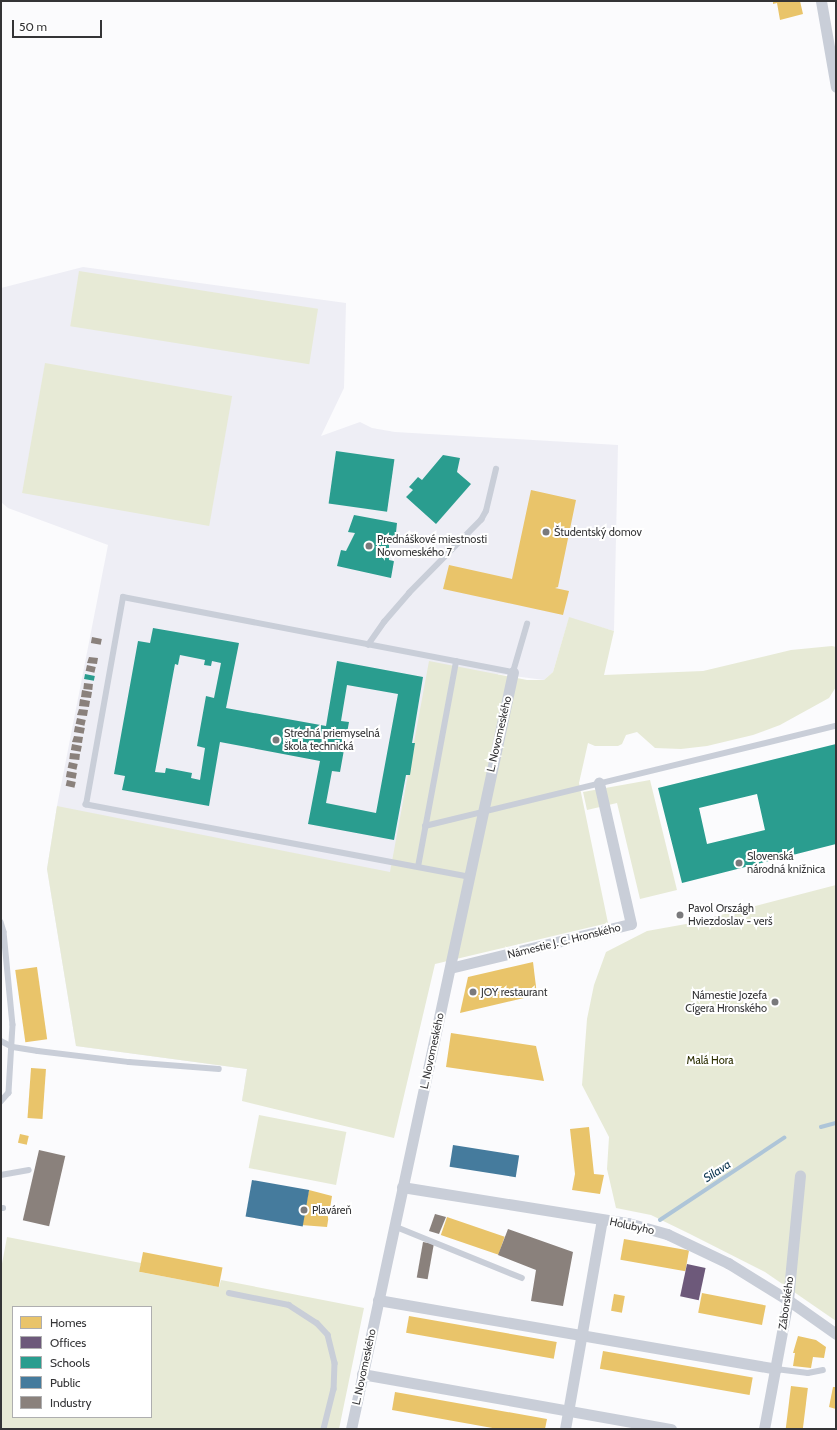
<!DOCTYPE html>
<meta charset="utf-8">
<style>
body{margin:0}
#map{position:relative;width:837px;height:1430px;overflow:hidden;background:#fbfbfd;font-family:Cabin,sans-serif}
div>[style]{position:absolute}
.built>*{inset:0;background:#eeeef5}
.green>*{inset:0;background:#e7ead6;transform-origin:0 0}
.homes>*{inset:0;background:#e9c46a;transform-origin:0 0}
.offices>*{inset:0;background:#6d597a;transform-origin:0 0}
.schools>*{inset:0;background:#2a9d8f;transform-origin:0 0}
.public>*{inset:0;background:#457b9d;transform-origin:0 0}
.industry>*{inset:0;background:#8a817c;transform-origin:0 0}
.stream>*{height:3.5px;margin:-1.75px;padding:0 1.75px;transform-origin:1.75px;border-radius:1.75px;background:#aec5d8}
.lane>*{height:5.5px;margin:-2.75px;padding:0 2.75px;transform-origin:2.75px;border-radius:2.75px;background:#c9ced8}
.street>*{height:11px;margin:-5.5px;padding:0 5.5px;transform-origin:5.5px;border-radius:5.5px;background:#c9ced8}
.dots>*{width:11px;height:11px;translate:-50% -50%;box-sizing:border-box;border:2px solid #fff;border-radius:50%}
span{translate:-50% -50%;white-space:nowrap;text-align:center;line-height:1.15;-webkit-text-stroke:4px #fff;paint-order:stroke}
.poi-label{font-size:11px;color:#343436}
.left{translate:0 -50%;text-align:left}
.right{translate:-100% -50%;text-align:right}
.street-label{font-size:11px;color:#343436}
.park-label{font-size:11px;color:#2b2e00}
.water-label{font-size:12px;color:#0a344f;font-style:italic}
.frame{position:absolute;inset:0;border:2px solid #343436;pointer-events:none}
.legend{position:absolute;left:12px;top:1306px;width:140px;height:112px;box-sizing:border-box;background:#fff;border:1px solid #aeaeaf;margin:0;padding:5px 7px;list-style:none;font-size:12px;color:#343436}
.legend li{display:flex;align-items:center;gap:8px;height:20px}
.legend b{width:20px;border:1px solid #aeaeaf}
.scale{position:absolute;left:12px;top:20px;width:90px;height:18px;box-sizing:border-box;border:2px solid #343436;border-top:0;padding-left:5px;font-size:12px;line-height:14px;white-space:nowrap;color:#343436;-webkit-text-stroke:3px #fff;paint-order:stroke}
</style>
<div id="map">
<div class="built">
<i style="clip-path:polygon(83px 267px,346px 303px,344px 388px,321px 436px,360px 422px,372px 428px,395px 432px,618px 445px,614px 631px,569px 618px,553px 672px,544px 680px,498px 674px,432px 954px,242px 1101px,247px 1069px,76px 1046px,47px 869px,57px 806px,108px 545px,8px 508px,1px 502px,1px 288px)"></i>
</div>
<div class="green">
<i style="left:79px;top:271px;width:242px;height:56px;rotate:9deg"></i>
<i style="left:45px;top:363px;width:190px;height:132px;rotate:10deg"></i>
<i style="clip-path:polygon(569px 617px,614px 631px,604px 675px,703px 671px,791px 650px,832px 646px,836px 647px,836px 687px,829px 698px,780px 725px,753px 735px,707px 746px,681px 749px,655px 748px,637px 732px,626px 735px,622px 744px,618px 746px,595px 746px,588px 743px,579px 783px,608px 923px,435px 964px,394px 1138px,242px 1101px,247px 1069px,76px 1046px,47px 869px,57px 806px,390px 872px,429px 661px,527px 680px,544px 680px,553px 672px)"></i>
<i style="clip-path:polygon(650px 780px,677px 890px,640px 899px,617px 803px,587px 810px,583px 792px)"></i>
<i style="clip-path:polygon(836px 885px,836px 1321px,765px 1272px,690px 1234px,651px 1215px,616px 1208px,607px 1169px,609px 1137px,582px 1085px,587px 1019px,594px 985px,606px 952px,647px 931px,686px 924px)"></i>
<i style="left:259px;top:1115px;width:89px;height:54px;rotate:11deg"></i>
<i style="clip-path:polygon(evenodd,7px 1237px,141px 1263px,140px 1272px,219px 1287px,221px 1280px,364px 1308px,339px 1429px,1px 1429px,1px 1269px,7px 1237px,13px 1307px,151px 1307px,151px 1417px,13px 1417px,13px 1307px)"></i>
</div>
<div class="homes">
<i style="clip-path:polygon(773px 1px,800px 1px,803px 14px,780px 20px,777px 3px,773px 4px)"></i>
<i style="clip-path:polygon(531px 490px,576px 500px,558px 587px,555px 588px,569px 591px,563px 615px,443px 589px,449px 565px,512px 579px)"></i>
<i style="clip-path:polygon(533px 962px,537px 995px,460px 1013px,468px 977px)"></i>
<i style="left:37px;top:967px;width:73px;height:22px;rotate:82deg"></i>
<i style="clip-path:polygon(451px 1033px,536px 1046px,544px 1081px,446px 1067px)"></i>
<i style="left:31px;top:1068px;width:15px;height:50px;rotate:4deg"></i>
<i style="clip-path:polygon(589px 1127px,594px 1174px,604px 1175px,600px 1194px,572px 1190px,575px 1174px,570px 1129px)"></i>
<i style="left:20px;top:1134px;width:9px;height:9px;rotate:13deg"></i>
<i style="clip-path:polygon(309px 1190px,332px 1196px,327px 1227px,301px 1225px)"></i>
<i style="left:447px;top:1217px;width:61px;height:19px;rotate:19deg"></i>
<i style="left:624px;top:1239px;width:66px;height:21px;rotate:10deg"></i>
<i style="left:143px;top:1252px;width:81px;height:20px;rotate:11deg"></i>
<i style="left:702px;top:1293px;width:65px;height:20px;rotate:11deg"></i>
<i style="left:614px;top:1294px;width:11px;height:17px;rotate:10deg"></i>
<i style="left:409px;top:1316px;width:150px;height:17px;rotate:10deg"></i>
<i style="clip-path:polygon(798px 1336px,816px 1340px,826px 1347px,824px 1358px,813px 1357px,811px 1368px,793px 1366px,795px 1353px,793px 1353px)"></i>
<i style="left:603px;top:1351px;width:152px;height:18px;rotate:10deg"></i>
<i style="left:791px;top:1386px;width:17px;height:44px;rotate:7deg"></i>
<i style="clip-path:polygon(833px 1387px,836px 1387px,836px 1409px,829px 1407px)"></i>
<i style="clip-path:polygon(395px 1392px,547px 1419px,545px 1429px,498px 1429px,392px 1410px)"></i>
</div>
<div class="offices">
<i style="left:687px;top:1264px;width:19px;height:33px;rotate:12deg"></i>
</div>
<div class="schools">
<i style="left:336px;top:451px;width:59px;height:53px;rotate:8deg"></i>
<i style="clip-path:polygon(443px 455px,460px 458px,457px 472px,471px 484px,436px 524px,406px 497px,413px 490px,409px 487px,418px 477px,422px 480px)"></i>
<i style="clip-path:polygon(354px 515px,397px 523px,395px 542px,389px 541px,389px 560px,394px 561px,391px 578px,337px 566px,341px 550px,346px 551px,355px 533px,348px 532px)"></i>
<i style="clip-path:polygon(evenodd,153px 628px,239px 643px,226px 708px,326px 726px,337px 661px,423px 677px,412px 743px,415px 743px,410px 775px,406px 775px,394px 840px,308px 824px,320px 761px,220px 742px,209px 806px,122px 790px,125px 776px,114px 774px,138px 641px,150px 643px,153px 628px,180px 655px,205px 660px,204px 665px,211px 666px,212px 661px,221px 663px,214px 698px,206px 696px,197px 746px,205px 748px,200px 780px,191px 778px,192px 773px,166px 768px,165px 773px,155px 772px,175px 664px,178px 665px,180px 655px,153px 628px,347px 685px,398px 694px,376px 813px,326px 803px,332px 771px,340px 772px,349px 722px,341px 721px,347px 685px)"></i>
<i style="left:85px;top:674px;width:10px;height:5px;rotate:11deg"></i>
<i style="clip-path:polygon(evenodd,836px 744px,836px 844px,682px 883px,658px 788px,836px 744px,757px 794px,765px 830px,707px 844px,699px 808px,757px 794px)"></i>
</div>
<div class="public">
<i style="left:453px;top:1145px;width:67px;height:22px;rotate:9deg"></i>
<i style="left:252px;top:1180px;width:58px;height:37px;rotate:10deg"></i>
</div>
<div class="industry">
<i style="left:92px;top:637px;width:10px;height:6px;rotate:11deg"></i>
<i style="clip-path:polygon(89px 657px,98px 658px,97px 664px,87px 663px)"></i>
<i style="left:87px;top:665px;width:9px;height:6px;rotate:13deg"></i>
<i style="left:84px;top:683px;width:9px;height:6px;rotate:6deg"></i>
<i style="clip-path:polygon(82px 690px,92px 692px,91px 698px,81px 697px)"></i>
<i style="clip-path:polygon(80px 699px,90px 701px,89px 707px,79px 706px)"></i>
<i style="clip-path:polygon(79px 709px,88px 710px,87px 716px,77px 715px)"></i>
<i style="left:77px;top:718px;width:9px;height:6px;rotate:13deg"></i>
<i style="left:75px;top:726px;width:10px;height:6px;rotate:11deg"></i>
<i style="clip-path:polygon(74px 736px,83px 737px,82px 743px,72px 742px)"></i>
<i style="left:72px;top:744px;width:10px;height:6px;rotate:11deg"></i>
<i style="left:70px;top:753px;width:10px;height:6px;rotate:6deg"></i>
<i style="left:69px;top:762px;width:9px;height:6px;rotate:13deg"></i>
<i style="left:67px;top:771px;width:10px;height:6px;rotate:11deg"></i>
<i style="left:67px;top:780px;width:9px;height:6px;rotate:13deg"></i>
<i style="left:39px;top:1150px;width:27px;height:72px;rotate:13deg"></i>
<i style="clip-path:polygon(435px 1214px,446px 1217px,439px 1234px,429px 1231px)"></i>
<i style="clip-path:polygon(508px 1229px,573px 1252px,563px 1306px,531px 1301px,536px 1270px,498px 1255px)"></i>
<i style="left:423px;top:1242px;width:11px;height:36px;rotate:10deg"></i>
</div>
<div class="stream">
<i style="left:821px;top:1127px;width:16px;rotate:-15deg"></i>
<i style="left:660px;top:1220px;width:149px;rotate:-33.5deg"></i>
</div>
<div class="lane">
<i style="left:368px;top:645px;width:28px;rotate:-55deg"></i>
<i style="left:384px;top:622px;width:38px;rotate:-49deg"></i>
<i style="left:409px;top:593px;width:103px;rotate:-45.4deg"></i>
<i style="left:481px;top:520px;width:10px;rotate:-61deg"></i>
<i style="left:486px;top:511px;width:43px;rotate:-76.6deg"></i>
<i style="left:425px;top:826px;width:423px;rotate:-13.7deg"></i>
<i style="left:418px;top:867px;width:209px;rotate:-79.5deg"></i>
<i style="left:468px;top:877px;width:389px;rotate:-169.3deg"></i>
<i style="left:86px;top:805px;width:211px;rotate:-79.9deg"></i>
<i style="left:123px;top:597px;width:397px;rotate:10.9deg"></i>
<i style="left:513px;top:672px;width:50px;rotate:-73.7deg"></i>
<i style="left:1px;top:922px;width:10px;rotate:73deg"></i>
<i style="left:4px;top:932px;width:93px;rotate:84.5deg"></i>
<i style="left:13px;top:1025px;width:68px;rotate:93.4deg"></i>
<i style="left:9px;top:1093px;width:12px;rotate:132deg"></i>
<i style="left:1px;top:1041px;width:13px;rotate:27deg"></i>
<i style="left:13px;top:1047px;width:25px;rotate:9deg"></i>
<i style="left:38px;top:1051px;width:92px;rotate:6.9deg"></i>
<i style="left:129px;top:1062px;width:90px;rotate:4.4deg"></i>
<i style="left:1px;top:1175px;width:28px;rotate:-10deg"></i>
<i style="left:1px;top:1208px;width:2px"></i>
<i style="left:394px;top:1226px;width:138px;rotate:22.1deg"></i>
<i style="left:229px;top:1293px;width:61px;rotate:11.3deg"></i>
<i style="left:289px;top:1305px;width:33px;rotate:33deg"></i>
<i style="left:317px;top:1323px;width:16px;rotate:47deg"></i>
<i style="left:328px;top:1335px;width:29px;rotate:76deg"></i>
<i style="left:335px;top:1363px;width:26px;rotate:92deg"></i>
<i style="left:334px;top:1389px;width:41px;rotate:104deg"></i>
<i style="left:776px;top:1369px;width:32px;rotate:7deg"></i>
<i style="left:808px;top:1373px;width:15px;rotate:-11deg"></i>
</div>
<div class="street">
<i style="left:821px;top:1px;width:87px;rotate:80.1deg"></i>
<i style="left:450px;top:968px;width:186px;rotate:-13.7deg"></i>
<i style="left:631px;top:924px;width:145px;rotate:-102.8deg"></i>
<i style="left:402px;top:1187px;width:229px;rotate:9.1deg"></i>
<i style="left:628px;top:1223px;width:41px;rotate:15.8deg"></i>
<i style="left:667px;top:1234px;width:68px;rotate:25.4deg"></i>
<i style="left:728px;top:1263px;width:70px;rotate:31.7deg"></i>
<i style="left:788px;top:1300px;width:59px;rotate:35.3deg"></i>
<i style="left:378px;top:1300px;width:404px;rotate:9.8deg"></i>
<i style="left:362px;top:1374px;width:314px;rotate:10.1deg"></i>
<i style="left:351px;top:1429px;width:774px;rotate:-77.92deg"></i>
<i style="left:565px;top:1429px;width:212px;rotate:-80deg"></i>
<i style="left:764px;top:1429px;width:131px;rotate:-79.5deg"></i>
<i style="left:788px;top:1300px;width:125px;rotate:-84.5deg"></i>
</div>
<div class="dots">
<i style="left:546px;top:532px;background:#7a7a7c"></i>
<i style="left:369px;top:546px;background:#7a7a7c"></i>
<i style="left:276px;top:740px;background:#7a7a7c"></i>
<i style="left:739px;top:863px;background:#7a7a7c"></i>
<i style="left:680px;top:915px;background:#7a7a7c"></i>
<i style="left:473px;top:992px;background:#7a7a7c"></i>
<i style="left:775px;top:1002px;background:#7a7a7c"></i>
<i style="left:304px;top:1210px;background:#7a7a7c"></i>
</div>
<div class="poi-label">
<span class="left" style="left:554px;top:532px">Študentský domov</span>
<span class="left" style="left:377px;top:546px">Prednáškové miestnosti<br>Novomeského 7</span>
<span class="left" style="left:284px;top:740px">Stredná priemyselná<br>škola technická</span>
<span class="left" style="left:747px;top:863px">Slovenská<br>národná knižnica</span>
<span class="left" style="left:688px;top:915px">Pavol Országh<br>Hviezdoslav - verš</span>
<span class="left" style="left:481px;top:992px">JOY restaurant</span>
<span class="right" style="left:767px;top:1002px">Námestie Jozefa<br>Cígera Hronského</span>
<span class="left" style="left:312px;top:1210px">Plaváreň</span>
</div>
<div class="street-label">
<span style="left:499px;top:734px;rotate:-77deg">L. Novomeského</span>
<span style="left:564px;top:941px;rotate:-14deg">Námestie J. C. Hronského</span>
<span style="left:432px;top:1051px;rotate:-78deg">L. Novomeského</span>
<span style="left:632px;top:1226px;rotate:12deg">Holubyho</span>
<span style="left:786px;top:1303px;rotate:-82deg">Záborského</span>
<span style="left:364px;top:1367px;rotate:-78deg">L. Novomeského</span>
</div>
<div class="park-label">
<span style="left:710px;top:1060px">Malá Hora</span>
</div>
<div class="water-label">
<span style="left:717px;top:1171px;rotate:-33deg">Silava</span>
</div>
<div class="frame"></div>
<ul class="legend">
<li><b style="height:11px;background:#e9c46a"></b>Homes</li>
<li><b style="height:11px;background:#6d597a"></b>Offices</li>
<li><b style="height:11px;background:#2a9d8f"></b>Schools</li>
<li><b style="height:11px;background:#457b9d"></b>Public</li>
<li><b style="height:11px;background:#8a817c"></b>Industry</li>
</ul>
<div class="scale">50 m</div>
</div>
